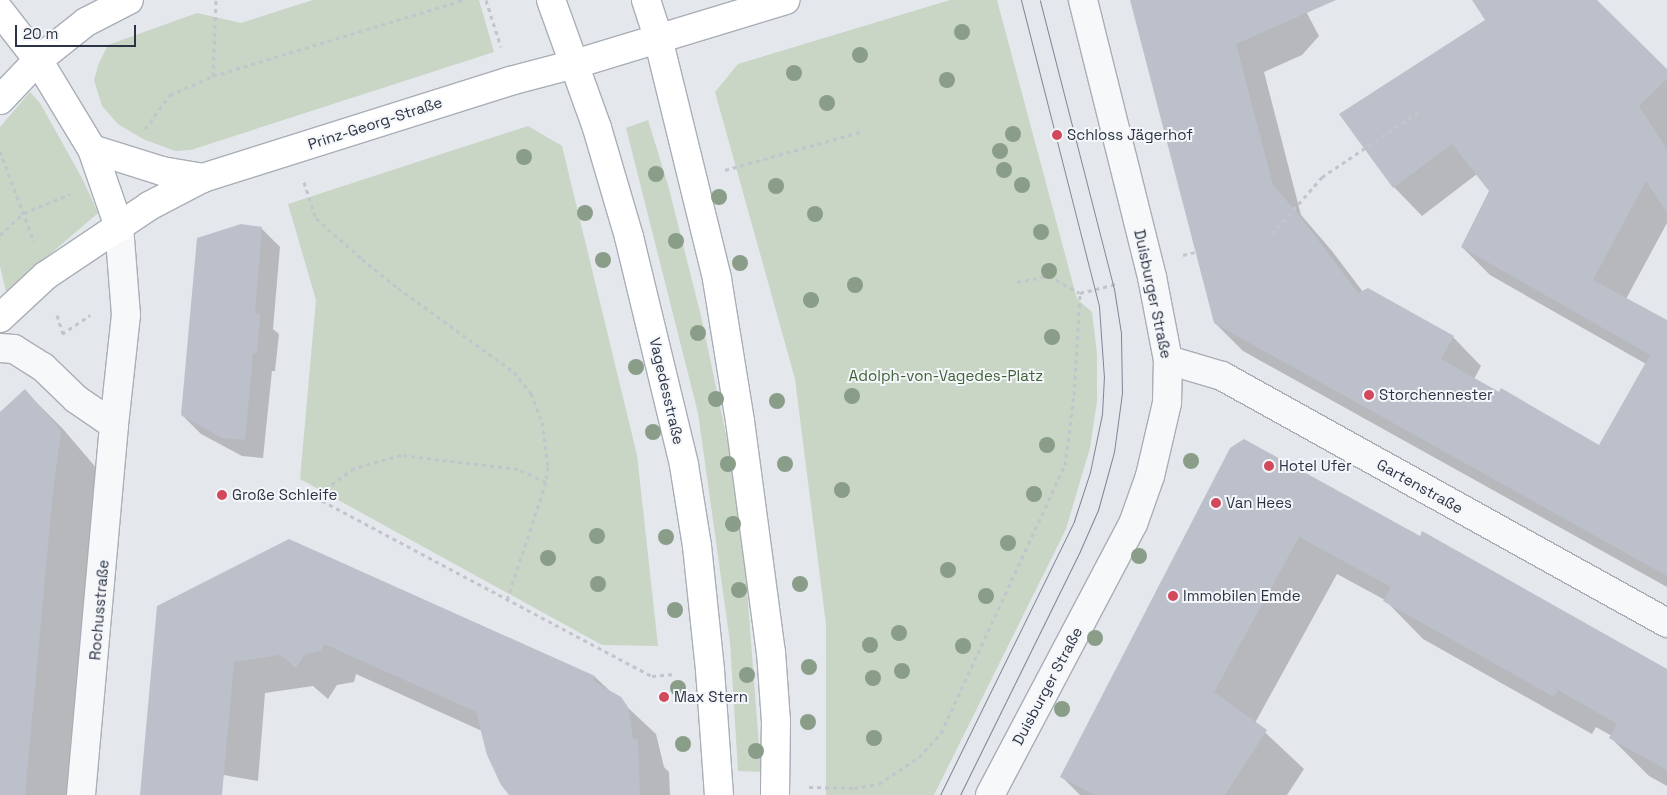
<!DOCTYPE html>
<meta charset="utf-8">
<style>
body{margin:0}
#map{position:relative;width:1667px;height:795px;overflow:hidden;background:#e4e7ec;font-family:"Space Grotesk",sans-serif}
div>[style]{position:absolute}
.green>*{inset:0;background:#c9d6c5}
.shadow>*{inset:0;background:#0003}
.building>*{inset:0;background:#bbc0ca}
.path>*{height:3px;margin-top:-1.5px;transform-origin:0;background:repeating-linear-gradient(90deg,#c2c5cb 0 4px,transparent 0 8px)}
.roads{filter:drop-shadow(1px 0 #a9aeb7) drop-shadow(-1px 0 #a9aeb7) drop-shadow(0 1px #a9aeb7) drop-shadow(0 -1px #a9aeb7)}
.street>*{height:28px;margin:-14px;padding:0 14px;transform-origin:14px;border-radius:14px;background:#f7f8fa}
.secondary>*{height:28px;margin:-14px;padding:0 14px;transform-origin:14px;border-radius:14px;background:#fff}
.tram>*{height:1px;margin:-0.5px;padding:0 0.5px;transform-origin:0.5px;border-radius:0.5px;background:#7d8696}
.trees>*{width:16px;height:16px;margin:-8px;border-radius:50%;background:#899d89}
.dots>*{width:14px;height:14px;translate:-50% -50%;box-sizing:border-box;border:2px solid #f4f6f9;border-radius:50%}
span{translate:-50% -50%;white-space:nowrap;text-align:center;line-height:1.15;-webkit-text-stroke:4px #f4f6f9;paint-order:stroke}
.street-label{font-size:15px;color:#2b3445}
.poi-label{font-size:15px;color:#2b3445}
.left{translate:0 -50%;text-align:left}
.park-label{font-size:15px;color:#3f6138}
.scale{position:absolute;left:15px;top:25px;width:121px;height:22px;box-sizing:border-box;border:2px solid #2b3445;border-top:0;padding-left:6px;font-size:15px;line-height:18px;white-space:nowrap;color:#2b3445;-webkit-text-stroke:4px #f4f6f9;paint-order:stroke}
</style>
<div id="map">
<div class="green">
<i style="clip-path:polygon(313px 0,479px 0,494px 52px,191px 150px,175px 151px,143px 139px,118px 124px,102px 106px,94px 80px,99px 63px,108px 45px,197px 13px,241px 23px)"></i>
<i style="clip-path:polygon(950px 0,997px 0,1077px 299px,1092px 312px,1097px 354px,1097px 401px,1090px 448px,1066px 529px,934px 795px,826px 795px,826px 624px,795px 379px,715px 92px,738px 64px)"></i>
<i style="clip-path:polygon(30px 92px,40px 103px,82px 178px,98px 213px,6px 292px,0 266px,0 127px)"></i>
<i style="clip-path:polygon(648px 120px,668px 185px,701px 316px,728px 444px,746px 576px,761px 772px,738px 771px,730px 642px,698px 413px,626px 128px)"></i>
<i style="clip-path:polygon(528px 126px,562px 146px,637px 455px,658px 646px,602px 645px,300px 479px,316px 300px,288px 204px)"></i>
</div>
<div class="shadow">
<i style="clip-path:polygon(1131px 0,1300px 0,1319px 36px,1302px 55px,1264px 72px,1301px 215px,1332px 251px,1363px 292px,1453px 337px,1481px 366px,1474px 379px,1600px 447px,1646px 364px,1490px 275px,1462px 247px,1490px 191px,1477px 174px,1422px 216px,1394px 187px,1341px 115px,1487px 20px,1474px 0,1595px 0,1667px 71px,1667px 223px,1626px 299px,1667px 322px,1667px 587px,1243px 351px,1215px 323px)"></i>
<i style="clip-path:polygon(261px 228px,280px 247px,273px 329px,279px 334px,275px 371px,272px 371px,263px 458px,242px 456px,201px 434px,182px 415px)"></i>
<i style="clip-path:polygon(25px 391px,63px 429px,98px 470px,90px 529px,66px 795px,0 795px,0 414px)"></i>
<i style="clip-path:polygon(1231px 448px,1420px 537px,1667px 670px,1667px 786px,1649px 776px,1611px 738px,1612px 736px,1596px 727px,1592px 734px,1423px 639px,1385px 600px,1337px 574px,1255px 723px,1304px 769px,1287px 795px,1080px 795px,1062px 777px)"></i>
<i style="clip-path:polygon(158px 607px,595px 677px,656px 734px,664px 767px,669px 772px,670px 795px,512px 795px,482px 731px,356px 674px,354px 682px,337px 685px,328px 699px,313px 686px,265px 693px,258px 781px,179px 767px)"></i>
</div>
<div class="building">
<i style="clip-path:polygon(1130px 0,1336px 0,1236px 44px,1273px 185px,1304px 221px,1358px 293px,1368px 288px,1454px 336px,1441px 359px,1499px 392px,1501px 388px,1599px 445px,1650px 355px,1461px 247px,1489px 191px,1452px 144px,1393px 188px,1339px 114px,1485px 20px,1472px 0,1597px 0,1667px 69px,1667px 79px,1639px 106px,1667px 149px,1667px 213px,1646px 181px,1593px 280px,1667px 320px,1667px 576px,1214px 323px)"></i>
<i style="clip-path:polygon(241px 224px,262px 227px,255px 314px,260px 314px,257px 353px,253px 353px,245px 440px,222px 438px,181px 415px,197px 238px)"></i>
<i style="clip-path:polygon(25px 389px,61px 431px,53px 491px,25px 795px,0 795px,0 412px)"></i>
<i style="clip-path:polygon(1244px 439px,1420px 536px,1422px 531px,1667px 669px,1667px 770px,1609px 738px,1617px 724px,1558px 690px,1554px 697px,1383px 601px,1391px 587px,1299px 537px,1214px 692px,1267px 730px,1225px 795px,1095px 795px,1060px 777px,1230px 448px)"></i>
<i style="clip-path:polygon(289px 539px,595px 676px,593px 681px,621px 697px,628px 707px,633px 739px,638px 739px,640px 795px,509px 795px,501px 785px,487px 755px,476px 712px,324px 644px,322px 651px,305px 654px,296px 668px,280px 655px,234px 662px,222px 795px,140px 795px,157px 606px)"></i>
</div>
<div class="path">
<i style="left:486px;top:0;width:49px;rotate:72.3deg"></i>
<i style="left:213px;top:76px;width:76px;rotate:-87.7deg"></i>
<i style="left:145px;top:129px;width:42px;rotate:-53.7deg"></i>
<i style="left:170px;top:95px;width:47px;rotate:-23.8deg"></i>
<i style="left:213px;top:76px;width:261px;rotate:-16.9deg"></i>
<i style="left:0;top:151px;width:97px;rotate:69.5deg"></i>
<i style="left:725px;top:170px;width:144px;rotate:-15.7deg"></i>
<i style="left:304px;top:182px;width:38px;rotate:72deg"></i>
<i style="left:316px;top:218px;width:62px;rotate:41.7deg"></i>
<i style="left:362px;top:259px;width:46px;rotate:38.9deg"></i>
<i style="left:398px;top:288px;width:143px;rotate:35.9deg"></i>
<i style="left:514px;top:372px;width:27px;rotate:51deg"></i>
<i style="left:531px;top:393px;width:31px;rotate:69deg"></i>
<i style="left:542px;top:422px;width:45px;rotate:82.4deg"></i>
<i style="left:548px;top:467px;width:15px;rotate:98deg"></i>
<i style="left:546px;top:482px;width:124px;rotate:108.3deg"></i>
<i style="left:1272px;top:234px;width:76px;rotate:-48.7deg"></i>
<i style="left:1322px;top:177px;width:118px;rotate:-34deg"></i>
<i style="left:0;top:235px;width:33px;rotate:-43deg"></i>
<i style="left:24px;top:213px;width:50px;rotate:-22.4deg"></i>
<i style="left:1183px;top:255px;width:12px;rotate:-14deg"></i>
<i style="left:1017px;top:282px;width:33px;rotate:-11deg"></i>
<i style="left:1049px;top:276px;width:35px;rotate:29deg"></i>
<i style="left:1080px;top:293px;width:38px;rotate:-14deg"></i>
<i style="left:57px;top:315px;width:19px;rotate:72deg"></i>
<i style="left:62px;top:334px;width:34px;rotate:-34deg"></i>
<i style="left:546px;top:482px;width:31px;rotate:-155deg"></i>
<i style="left:518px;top:469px;width:118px;rotate:-173.2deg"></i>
<i style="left:401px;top:455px;width:49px;rotate:164.5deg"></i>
<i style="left:354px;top:468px;width:49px;rotate:143.4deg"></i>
<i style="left:315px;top:497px;width:382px;rotate:28deg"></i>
<i style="left:652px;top:676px;width:22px;rotate:-5deg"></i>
<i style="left:809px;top:787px;width:45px;rotate:1.3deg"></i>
<i style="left:854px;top:788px;width:25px;rotate:-9deg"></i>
<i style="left:879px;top:784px;width:48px;rotate:-34deg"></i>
<i style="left:919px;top:757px;width:33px;rotate:-47deg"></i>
<i style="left:941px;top:733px;width:295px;rotate:-65.2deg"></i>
<i style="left:1065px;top:465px;width:71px;rotate:-82.7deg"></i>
<i style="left:1074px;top:395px;width:102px;rotate:-86.6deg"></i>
</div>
<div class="roads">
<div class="street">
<i style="left:0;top:348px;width:14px;rotate:4deg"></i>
<i style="left:14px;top:349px;width:34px;rotate:32deg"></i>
<i style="left:43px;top:367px;width:46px;rotate:44.1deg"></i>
<i style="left:76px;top:399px;width:46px;rotate:34.4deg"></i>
<i style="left:1168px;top:360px;width:56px;rotate:16.5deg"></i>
<i style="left:1222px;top:376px;width:509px;rotate:29.03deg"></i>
<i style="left:81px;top:795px;width:371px;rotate:-84.9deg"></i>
<i style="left:114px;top:425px;width:111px;rotate:-83.8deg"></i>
<i style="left:126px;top:315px;width:88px;rotate:-94.5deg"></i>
<i style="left:990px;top:795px;width:306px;rotate:-62.2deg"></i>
<i style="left:1133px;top:524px;width:51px;rotate:-70.5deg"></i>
<i style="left:1150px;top:476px;width:75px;rotate:-76.9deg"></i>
<i style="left:1167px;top:403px;width:43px;rotate:-88.7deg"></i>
<i style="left:1168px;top:360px;width:85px;rotate:-100.9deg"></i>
<i style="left:1152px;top:277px;width:285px;rotate:-104deg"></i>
</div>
<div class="secondary">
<i style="left:551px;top:0;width:136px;rotate:70.2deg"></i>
<i style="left:597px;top:128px;width:114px;rotate:73.6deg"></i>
<i style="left:629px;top:237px;width:235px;rotate:76.4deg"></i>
<i style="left:684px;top:465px;width:82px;rotate:80.9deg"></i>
<i style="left:697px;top:546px;width:125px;rotate:84deg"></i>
<i style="left:710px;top:670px;width:125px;rotate:85.9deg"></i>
<i style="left:646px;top:0;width:40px;rotate:72deg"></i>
<i style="left:658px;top:38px;width:248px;rotate:76.2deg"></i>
<i style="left:717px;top:279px;width:144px;rotate:80.8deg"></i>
<i style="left:740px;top:421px;width:233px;rotate:82.4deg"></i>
<i style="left:771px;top:652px;width:69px;rotate:85.9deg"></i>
<i style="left:776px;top:721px;width:74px;rotate:90.8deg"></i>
<i style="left:0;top:11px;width:62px;rotate:52.2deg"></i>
<i style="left:38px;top:60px;width:104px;rotate:58.8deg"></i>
<i style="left:92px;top:149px;width:83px;rotate:70.9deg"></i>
<i style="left:0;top:100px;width:55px;rotate:-46.5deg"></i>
<i style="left:38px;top:60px;width:61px;rotate:-38.4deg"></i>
<i style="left:86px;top:22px;width:48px;rotate:-27.1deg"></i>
<i style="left:92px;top:149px;width:73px;rotate:17.4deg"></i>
<i style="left:162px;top:171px;width:42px;rotate:9.7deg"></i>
<i style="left:0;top:318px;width:62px;rotate:-43deg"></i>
<i style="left:45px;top:276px;width:125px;rotate:-33.9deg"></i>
<i style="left:149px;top:206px;width:61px;rotate:-27.4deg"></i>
<i style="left:203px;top:178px;width:322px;rotate:-17.5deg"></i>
<i style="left:510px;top:81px;width:67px;rotate:-14.7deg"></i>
<i style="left:575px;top:64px;width:220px;rotate:-16.9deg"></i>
</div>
</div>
<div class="tram">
<i style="left:940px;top:795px;width:305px;rotate:-63.9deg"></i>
<i style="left:1074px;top:521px;width:52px;rotate:-71.9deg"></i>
<i style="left:1090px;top:472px;width:59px;rotate:-78.3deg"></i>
<i style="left:1102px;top:414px;width:36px;rotate:-87deg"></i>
<i style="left:1104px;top:378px;width:72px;rotate:-94deg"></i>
<i style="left:1099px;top:306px;width:316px;rotate:-104.3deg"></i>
<i style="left:960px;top:795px;width:272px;rotate:-63.8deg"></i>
<i style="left:1080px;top:551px;width:45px;rotate:-66.3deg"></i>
<i style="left:1098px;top:510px;width:60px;rotate:-74.6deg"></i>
<i style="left:1114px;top:452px;width:60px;rotate:-82.3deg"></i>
<i style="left:1122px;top:393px;width:60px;rotate:-91deg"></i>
<i style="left:1121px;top:333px;width:45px;rotate:-99deg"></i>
<i style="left:1114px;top:289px;width:298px;rotate:-104.4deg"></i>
</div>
<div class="trees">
<i style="left:962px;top:32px"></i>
<i style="left:860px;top:55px"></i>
<i style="left:794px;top:73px"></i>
<i style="left:947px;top:80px"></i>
<i style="left:827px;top:103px"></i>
<i style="left:1013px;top:134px"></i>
<i style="left:1000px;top:151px"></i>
<i style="left:524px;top:157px"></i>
<i style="left:1004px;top:170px"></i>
<i style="left:656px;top:174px"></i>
<i style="left:1022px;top:185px"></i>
<i style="left:776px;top:186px"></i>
<i style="left:719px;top:197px"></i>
<i style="left:585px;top:213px"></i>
<i style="left:815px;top:214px"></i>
<i style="left:1041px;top:232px"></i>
<i style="left:676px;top:241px"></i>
<i style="left:603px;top:260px"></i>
<i style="left:740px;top:263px"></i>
<i style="left:1049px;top:271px"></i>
<i style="left:855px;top:285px"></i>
<i style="left:811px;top:300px"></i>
<i style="left:698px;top:333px"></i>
<i style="left:1052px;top:337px"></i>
<i style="left:636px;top:367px"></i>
<i style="left:852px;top:396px"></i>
<i style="left:716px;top:399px"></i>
<i style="left:777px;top:401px"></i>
<i style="left:653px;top:432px"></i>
<i style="left:1047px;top:445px"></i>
<i style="left:1191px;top:461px"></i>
<i style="left:728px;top:464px"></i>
<i style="left:785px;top:464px"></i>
<i style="left:842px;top:490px"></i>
<i style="left:1034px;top:494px"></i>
<i style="left:733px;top:524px"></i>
<i style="left:597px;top:536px"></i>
<i style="left:666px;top:537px"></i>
<i style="left:1008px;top:543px"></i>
<i style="left:1139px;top:556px"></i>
<i style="left:548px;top:558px"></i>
<i style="left:948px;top:570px"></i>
<i style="left:598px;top:584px"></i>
<i style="left:800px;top:584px"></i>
<i style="left:739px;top:590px"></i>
<i style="left:986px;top:596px"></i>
<i style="left:675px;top:610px"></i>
<i style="left:899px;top:633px"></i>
<i style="left:1095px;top:638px"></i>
<i style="left:870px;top:645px"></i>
<i style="left:963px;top:646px"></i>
<i style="left:809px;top:667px"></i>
<i style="left:902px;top:671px"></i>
<i style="left:747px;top:675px"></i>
<i style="left:873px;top:678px"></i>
<i style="left:678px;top:688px"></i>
<i style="left:1062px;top:709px"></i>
<i style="left:808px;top:722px"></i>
<i style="left:874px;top:738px"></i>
<i style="left:683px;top:744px"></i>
<i style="left:756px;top:751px"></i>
</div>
<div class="dots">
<i style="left:1057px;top:135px;background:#d1495b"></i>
<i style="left:1369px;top:395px;background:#d1495b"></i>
<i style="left:1269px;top:466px;background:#d1495b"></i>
<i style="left:222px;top:495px;background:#d1495b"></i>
<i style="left:1216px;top:503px;background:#d1495b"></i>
<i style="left:1173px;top:596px;background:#d1495b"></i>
<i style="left:664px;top:697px;background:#d1495b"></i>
</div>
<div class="street-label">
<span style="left:375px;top:123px;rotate:-18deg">Prinz-Georg-Straße</span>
<span style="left:1153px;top:294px;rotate:78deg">Duisburger Straße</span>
<span style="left:667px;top:391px;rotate:77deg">Vagedesstraße</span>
<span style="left:1420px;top:486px;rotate:29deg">Gartenstraße</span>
<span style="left:99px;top:610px;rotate:-85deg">Rochusstraße</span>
<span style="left:1047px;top:686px;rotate:-62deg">Duisburger Straße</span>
</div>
<div class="poi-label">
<span class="left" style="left:1067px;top:135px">Schloss Jägerhof</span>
<span class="left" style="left:1379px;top:395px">Storchennester</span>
<span class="left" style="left:1279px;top:466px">Hotel Ufer</span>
<span class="left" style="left:232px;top:495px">Große Schleife</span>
<span class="left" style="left:1226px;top:503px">Van Hees</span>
<span class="left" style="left:1183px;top:596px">Immobilen Emde</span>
<span class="left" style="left:674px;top:697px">Max Stern</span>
</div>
<div class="park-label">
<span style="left:946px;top:376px">Adolph-von-Vagedes-Platz</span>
</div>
<div class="scale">20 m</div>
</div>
